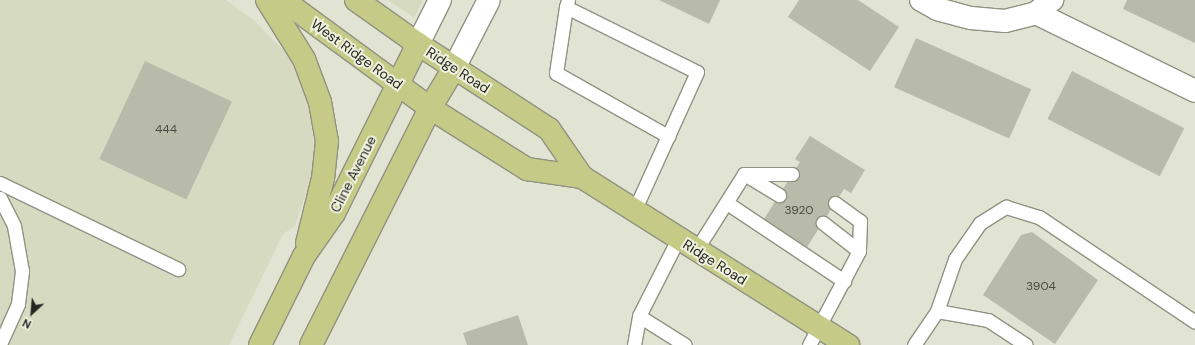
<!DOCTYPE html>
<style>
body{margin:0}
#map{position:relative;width:1195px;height:345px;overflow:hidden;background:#e1e4d2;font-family:"DM Sans",sans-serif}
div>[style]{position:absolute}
.built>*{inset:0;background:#d6dac1}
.building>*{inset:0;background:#b8bbaa;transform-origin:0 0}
.roads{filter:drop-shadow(1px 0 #909282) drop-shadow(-1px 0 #909282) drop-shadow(0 1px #909282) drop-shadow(0 -1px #909282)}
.lane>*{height:13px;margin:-6.5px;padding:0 6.5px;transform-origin:6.5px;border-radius:6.5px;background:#fff}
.street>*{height:22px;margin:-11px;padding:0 11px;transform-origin:11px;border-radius:11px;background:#fff}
.secondary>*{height:22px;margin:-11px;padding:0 11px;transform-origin:11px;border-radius:11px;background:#fff}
.primary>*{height:22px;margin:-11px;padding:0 11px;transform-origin:11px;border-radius:11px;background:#c5cb86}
span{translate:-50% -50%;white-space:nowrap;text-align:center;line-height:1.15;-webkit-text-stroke:4px #eff1df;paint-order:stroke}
.number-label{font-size:12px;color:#4a4b42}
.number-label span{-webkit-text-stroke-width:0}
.street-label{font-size:14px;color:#252620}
.north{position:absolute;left:12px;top:293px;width:40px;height:40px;-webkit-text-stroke:3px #eff1df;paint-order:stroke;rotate:206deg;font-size:11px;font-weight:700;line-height:16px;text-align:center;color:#252620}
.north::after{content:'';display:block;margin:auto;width:14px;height:18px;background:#252620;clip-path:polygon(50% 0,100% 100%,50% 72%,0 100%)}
</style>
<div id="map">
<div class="built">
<i style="clip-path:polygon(0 0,226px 0,255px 21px,289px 56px,311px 107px,315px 166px,295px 226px,283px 234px,229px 345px,0 345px)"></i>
<i style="clip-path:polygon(388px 0,423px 0,414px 18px)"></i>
</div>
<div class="building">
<i style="clip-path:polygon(659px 0,720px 0,709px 24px)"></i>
<i style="clip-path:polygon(799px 0,858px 0,899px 27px,870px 71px,788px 17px)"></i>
<i style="clip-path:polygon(1127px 0,1195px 0,1195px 43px,1123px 9px)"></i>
<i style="left:916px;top:38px;width:126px;height:54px;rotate:24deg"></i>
<i style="left:145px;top:61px;width:96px;height:108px;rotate:25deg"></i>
<i style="left:1072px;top:71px;width:126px;height:54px;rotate:27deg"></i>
<i style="clip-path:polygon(810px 136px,865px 170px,851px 193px,844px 189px,807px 247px,764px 219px,800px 162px,795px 159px)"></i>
<i style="clip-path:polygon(1032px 232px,1098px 280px,1055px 344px,983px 295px,1021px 235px)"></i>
<i style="clip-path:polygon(518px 315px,528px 345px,467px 345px,463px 333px)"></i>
</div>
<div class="roads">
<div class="lane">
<i style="left:568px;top:0;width:7px;rotate:106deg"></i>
<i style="left:566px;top:7px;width:146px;rotate:26.4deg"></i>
<i style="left:697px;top:72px;width:153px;rotate:114.4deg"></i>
<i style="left:566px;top:7px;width:67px;rotate:98.6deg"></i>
<i style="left:556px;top:73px;width:129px;rotate:29.4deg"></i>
<i style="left:744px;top:174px;width:48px"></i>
<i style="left:0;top:183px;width:198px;rotate:25.8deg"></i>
<i style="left:0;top:198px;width:31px;rotate:63deg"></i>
<i style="left:14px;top:226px;width:46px;rotate:79.9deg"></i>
<i style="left:22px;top:271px;width:33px;rotate:97deg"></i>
<i style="left:18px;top:304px;width:44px;rotate:114.2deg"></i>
<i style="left:727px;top:203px;width:141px;rotate:33.7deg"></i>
<i style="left:835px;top:203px;width:31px;rotate:36deg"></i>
<i style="left:860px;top:221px;width:30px;rotate:92deg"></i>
<i style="left:678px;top:239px;width:86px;rotate:116.9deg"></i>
<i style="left:639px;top:316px;width:54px;rotate:32.2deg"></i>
<i style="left:696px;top:250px;width:90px;rotate:-57.7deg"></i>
<i style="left:744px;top:174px;width:41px;rotate:31deg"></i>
<i style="left:937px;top:311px;width:55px;rotate:-70.9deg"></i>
<i style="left:955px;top:259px;width:44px;rotate:-55.2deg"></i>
<i style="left:980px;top:223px;width:31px;rotate:-32deg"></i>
<i style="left:1006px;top:207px;width:34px;rotate:17deg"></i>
<i style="left:1039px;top:217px;width:188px;rotate:33.9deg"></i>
<i style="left:634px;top:345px;width:29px;rotate:-80deg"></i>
<i style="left:809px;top:345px;width:106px;rotate:-62deg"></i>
<i style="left:859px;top:251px;width:46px;rotate:-142.1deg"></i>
<i style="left:914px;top:345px;width:41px;rotate:-55.9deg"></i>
<i style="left:937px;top:311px;width:52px;rotate:10deg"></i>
<i style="left:988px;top:320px;width:45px;rotate:33.3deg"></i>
</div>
<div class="street">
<i style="left:921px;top:0;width:18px;rotate:29deg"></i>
<i style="left:937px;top:9px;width:35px;rotate:15deg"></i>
<i style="left:971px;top:18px;width:34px;rotate:5deg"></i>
<i style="left:1005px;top:21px;width:32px;rotate:-14deg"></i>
<i style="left:1036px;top:13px;width:21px;rotate:-39deg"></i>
<i style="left:1036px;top:13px;width:177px;rotate:26.1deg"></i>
</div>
<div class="secondary">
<i style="left:418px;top:44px;width:49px;rotate:-63.4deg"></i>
<i style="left:454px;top:68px;width:76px;rotate:-62.8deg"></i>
</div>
<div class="primary">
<i style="left:267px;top:0;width:70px;rotate:57.9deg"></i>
<i style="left:304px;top:59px;width:46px;rotate:69.6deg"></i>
<i style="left:320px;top:102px;width:40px;rotate:80deg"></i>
<i style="left:327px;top:141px;width:37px;rotate:96deg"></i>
<i style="left:323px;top:178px;width:67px;rotate:103.8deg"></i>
<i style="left:283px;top:0;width:182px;rotate:36.3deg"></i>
<i style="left:430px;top:108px;width:115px;rotate:32.2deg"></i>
<i style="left:527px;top:169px;width:56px;rotate:8.3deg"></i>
<i style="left:356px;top:0;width:76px;rotate:35.4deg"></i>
<i style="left:418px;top:44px;width:156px;rotate:33deg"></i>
<i style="left:549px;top:129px;width:58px;rotate:55.5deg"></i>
<i style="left:582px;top:177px;width:315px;rotate:32.3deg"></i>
<i style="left:260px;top:345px;width:99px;rotate:-63.7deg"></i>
<i style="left:304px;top:256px;width:52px;rotate:-55.1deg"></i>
<i style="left:334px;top:213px;width:189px;rotate:-63.6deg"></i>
<i style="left:311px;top:345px;width:265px;rotate:-63.3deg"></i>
<i style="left:430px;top:108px;width:47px;rotate:-59deg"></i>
</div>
</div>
<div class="number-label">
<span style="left:166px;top:130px">444</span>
<span style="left:799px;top:211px">3920</span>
<span style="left:1041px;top:287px">3904</span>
</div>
<div class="street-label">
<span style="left:357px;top:54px;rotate:36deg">West Ridge Road</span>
<span style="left:458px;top:70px;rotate:33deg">Ridge Road</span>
<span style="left:353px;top:174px;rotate:-63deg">Cline Avenue</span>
<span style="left:715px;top:262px;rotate:32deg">Ridge Road</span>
</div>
<div class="north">N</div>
</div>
